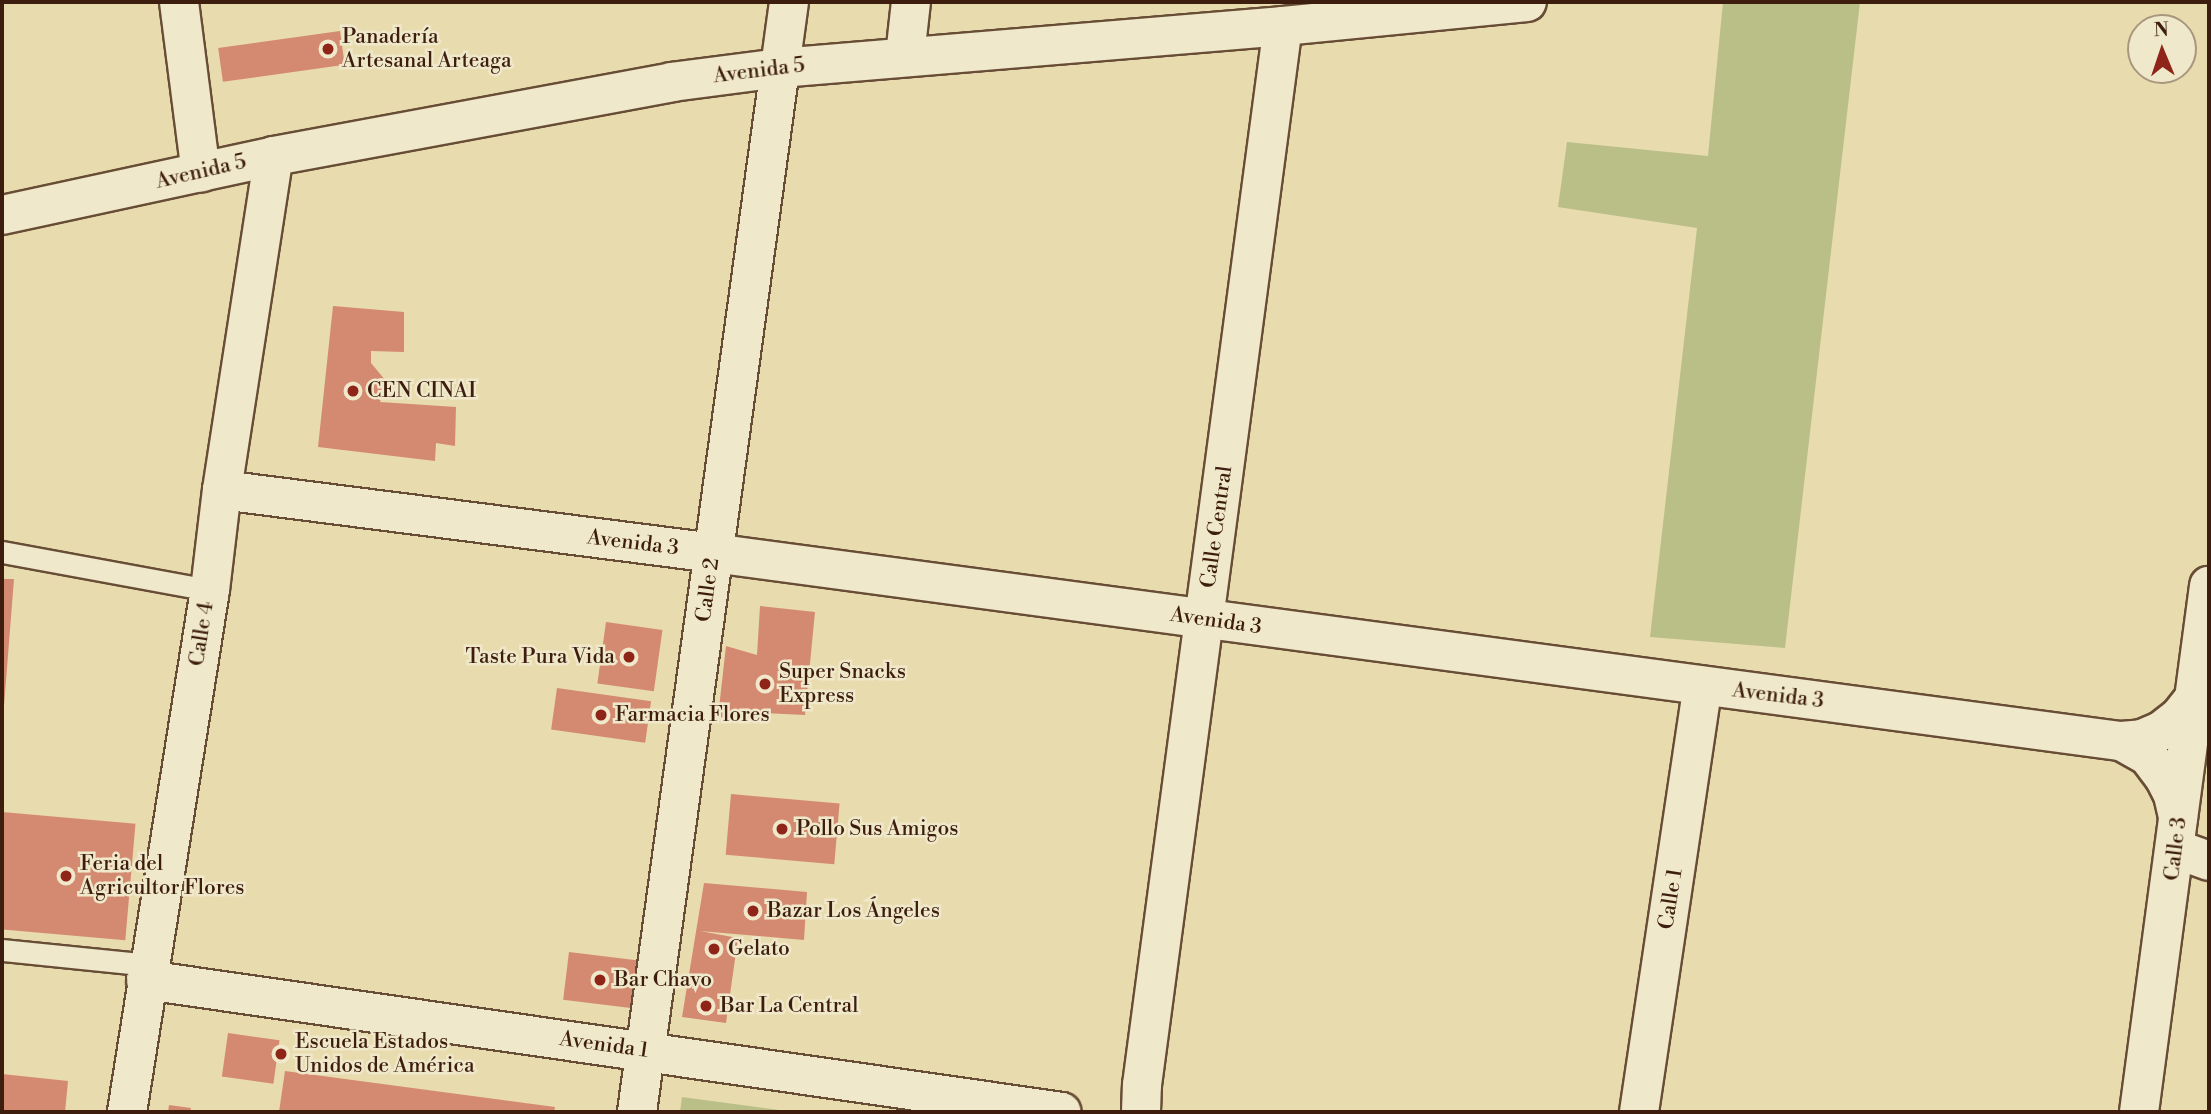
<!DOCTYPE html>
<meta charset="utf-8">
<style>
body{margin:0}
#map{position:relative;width:2211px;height:1114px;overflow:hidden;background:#e8dbae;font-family:"Libre Bodoni",serif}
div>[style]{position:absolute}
.green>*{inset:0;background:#babf88}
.building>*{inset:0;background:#d48a70;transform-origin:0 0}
.roads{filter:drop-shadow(2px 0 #684d36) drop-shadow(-2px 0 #684d36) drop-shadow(0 2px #684d36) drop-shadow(0 -2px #684d36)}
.service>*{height:21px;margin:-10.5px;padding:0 10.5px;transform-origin:10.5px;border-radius:10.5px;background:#f0e8ca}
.minor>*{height:38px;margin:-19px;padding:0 19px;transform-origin:19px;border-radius:19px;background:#f0e8ca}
.tertiary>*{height:38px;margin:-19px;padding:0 19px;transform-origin:19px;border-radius:19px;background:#f0e8ca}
.secondary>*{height:38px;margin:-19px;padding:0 19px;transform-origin:19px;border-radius:19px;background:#f0e8ca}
.dots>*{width:19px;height:19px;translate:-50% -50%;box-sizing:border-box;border:4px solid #f0e8ca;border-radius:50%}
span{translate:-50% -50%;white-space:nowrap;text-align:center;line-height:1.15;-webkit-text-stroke:5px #f0e8ca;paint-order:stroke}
.poi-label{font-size:21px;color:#3d1e0e}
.left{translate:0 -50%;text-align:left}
.right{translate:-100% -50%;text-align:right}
.street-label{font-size:21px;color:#3d1e0e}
.frame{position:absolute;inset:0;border:4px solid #3d1e0e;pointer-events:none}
.north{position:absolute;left:2127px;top:14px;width:70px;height:70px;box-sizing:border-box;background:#f0e8ca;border:2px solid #a8977f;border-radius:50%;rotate:358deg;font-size:19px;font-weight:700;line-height:28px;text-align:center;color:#3d1e0e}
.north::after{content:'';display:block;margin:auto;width:24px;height:32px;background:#8f2418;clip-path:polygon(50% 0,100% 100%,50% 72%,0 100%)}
</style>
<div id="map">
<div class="green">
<i style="clip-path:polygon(1723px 2px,1860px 2px,1785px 648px,1650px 637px,1697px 228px,1558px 207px,1567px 142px,1708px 156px)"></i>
<i style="clip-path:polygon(682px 1097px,794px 1112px,680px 1112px)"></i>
</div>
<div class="building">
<i style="left:340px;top:31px;width:34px;height:123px;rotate:82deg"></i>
<i style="clip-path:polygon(333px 306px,404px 312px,404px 352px,371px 351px,371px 363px,386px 381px,380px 402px,456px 407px,455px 446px,436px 443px,435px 461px,318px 447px)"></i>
<i style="clip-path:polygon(2px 579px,14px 579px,4px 706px,2px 706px)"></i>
<i style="clip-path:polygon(760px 606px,815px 612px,805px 715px,763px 713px,763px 721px,718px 717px,726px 646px,757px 655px)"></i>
<i style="left:606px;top:622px;width:57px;height:62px;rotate:8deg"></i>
<i style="left:557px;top:688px;width:95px;height:42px;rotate:8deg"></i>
<i style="left:731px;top:794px;width:109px;height:61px;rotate:5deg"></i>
<i style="left:2px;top:812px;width:134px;height:117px;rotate:5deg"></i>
<i style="clip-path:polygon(704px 883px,807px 892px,804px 940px,700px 931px,738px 938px,726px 1023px,682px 1017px)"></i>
<i style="left:569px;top:952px;width:68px;height:48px;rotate:7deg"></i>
<i style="left:228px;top:1033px;width:52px;height:44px;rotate:8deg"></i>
<i style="clip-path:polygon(285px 1071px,555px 1107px,554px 1112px,279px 1112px)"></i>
<i style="clip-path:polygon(2px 1074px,68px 1081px,65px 1112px,2px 1112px)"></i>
<i style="clip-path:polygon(169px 1105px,191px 1108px,190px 1112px,168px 1112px)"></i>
</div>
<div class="roads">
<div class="service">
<i style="left:2px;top:552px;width:211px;rotate:10.4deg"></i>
<i style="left:2px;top:950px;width:148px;rotate:5.8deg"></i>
</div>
<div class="minor">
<i style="left:179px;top:2px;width:172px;rotate:82.7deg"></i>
<i style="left:905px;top:56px;width:54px;rotate:-83.7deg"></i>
<i style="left:2px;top:215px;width:278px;rotate:-12.2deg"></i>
<i style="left:274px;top:156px;width:405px;rotate:-10.5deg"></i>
<i style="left:672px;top:82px;width:109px;rotate:-7.4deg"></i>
<i style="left:222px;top:490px;width:495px;rotate:7.3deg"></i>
<i style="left:713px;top:553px;width:1420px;rotate:7.61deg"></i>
<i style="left:2121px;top:741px;width:21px;rotate:-5deg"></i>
<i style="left:2142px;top:739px;width:21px;rotate:-23deg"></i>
<i style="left:2161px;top:731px;width:24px;rotate:-38deg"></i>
<i style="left:2180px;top:716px;width:24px;rotate:-52deg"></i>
<i style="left:2176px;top:849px;width:35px;rotate:20deg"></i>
<i style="left:146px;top:980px;width:925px;rotate:8.2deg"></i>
<i style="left:127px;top:1112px;width:529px;rotate:-80.97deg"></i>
<i style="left:210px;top:590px;width:101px;rotate:-83.2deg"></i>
<i style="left:222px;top:490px;width:338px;rotate:-81.2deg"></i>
<i style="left:1141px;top:1112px;width:27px;rotate:-88deg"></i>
<i style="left:1142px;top:1085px;width:1068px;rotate:-82.42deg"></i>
<i style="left:1639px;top:1112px;width:431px;rotate:-81.5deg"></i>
</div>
<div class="tertiary">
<i style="left:637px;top:1112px;width:1054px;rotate:-82.2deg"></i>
</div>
<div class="secondary">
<i style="left:789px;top:2px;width:67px;rotate:97.8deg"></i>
<i style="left:780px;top:68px;width:505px;rotate:-4.77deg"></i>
<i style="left:1283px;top:26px;width:245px;rotate:-5.6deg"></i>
<i style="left:2121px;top:741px;width:31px;rotate:29deg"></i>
<i style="left:2148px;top:756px;width:26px;rotate:53deg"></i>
<i style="left:2164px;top:777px;width:20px;rotate:63deg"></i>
<i style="left:2173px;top:795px;width:23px;rotate:77deg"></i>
<i style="left:2139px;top:1112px;width:531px;rotate:-82.42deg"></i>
</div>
</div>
<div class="dots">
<i style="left:328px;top:49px;background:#8f2418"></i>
<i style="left:353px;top:391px;background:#8f2418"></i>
<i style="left:629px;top:657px;background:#8f2418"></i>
<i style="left:765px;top:684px;background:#8f2418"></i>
<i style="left:601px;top:715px;background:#8f2418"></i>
<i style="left:782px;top:829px;background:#8f2418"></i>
<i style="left:66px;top:876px;background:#8f2418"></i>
<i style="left:753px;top:911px;background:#8f2418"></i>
<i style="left:714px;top:949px;background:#8f2418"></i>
<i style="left:600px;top:980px;background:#8f2418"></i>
<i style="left:706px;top:1006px;background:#8f2418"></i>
<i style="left:281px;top:1054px;background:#8f2418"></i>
</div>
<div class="poi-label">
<span class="left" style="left:342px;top:49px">Panadería<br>Artesanal Arteaga</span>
<span class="left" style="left:367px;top:391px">CEN CINAI</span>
<span class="right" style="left:615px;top:657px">Taste Pura Vida</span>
<span class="left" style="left:779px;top:684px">Super Snacks<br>Express</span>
<span class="left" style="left:615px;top:715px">Farmacia Flores</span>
<span class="left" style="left:796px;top:829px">Pollo Sus Amigos</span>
<span class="left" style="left:80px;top:876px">Feria del<br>Agricultor Flores</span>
<span class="left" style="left:767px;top:911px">Bazar Los Ángeles</span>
<span class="left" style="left:728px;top:949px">Gelato</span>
<span class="left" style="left:614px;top:980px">Bar Chavo</span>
<span class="left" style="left:720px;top:1006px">Bar La Central</span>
<span class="left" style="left:295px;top:1054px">Escuela Estados<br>Unidos de América</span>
</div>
<div class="street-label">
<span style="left:759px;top:71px;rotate:-7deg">Avenida 5</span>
<span style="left:201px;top:172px;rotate:-13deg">Avenida 5</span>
<span style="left:1217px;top:527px;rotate:-82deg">Calle Central</span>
<span style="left:633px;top:543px;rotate:7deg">Avenida 3</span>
<span style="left:708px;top:590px;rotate:-82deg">Calle 2</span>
<span style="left:1216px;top:621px;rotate:8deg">Avenida 3</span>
<span style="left:202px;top:634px;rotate:-81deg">Calle 4</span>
<span style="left:1778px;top:696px;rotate:7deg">Avenida 3</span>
<span style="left:2176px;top:849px;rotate:-83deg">Calle 3</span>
<span style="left:1671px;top:899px;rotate:-81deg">Calle 1</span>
<span style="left:604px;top:1045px;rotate:8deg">Avenida 1</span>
</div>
<div class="frame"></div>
<div class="north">N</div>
</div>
